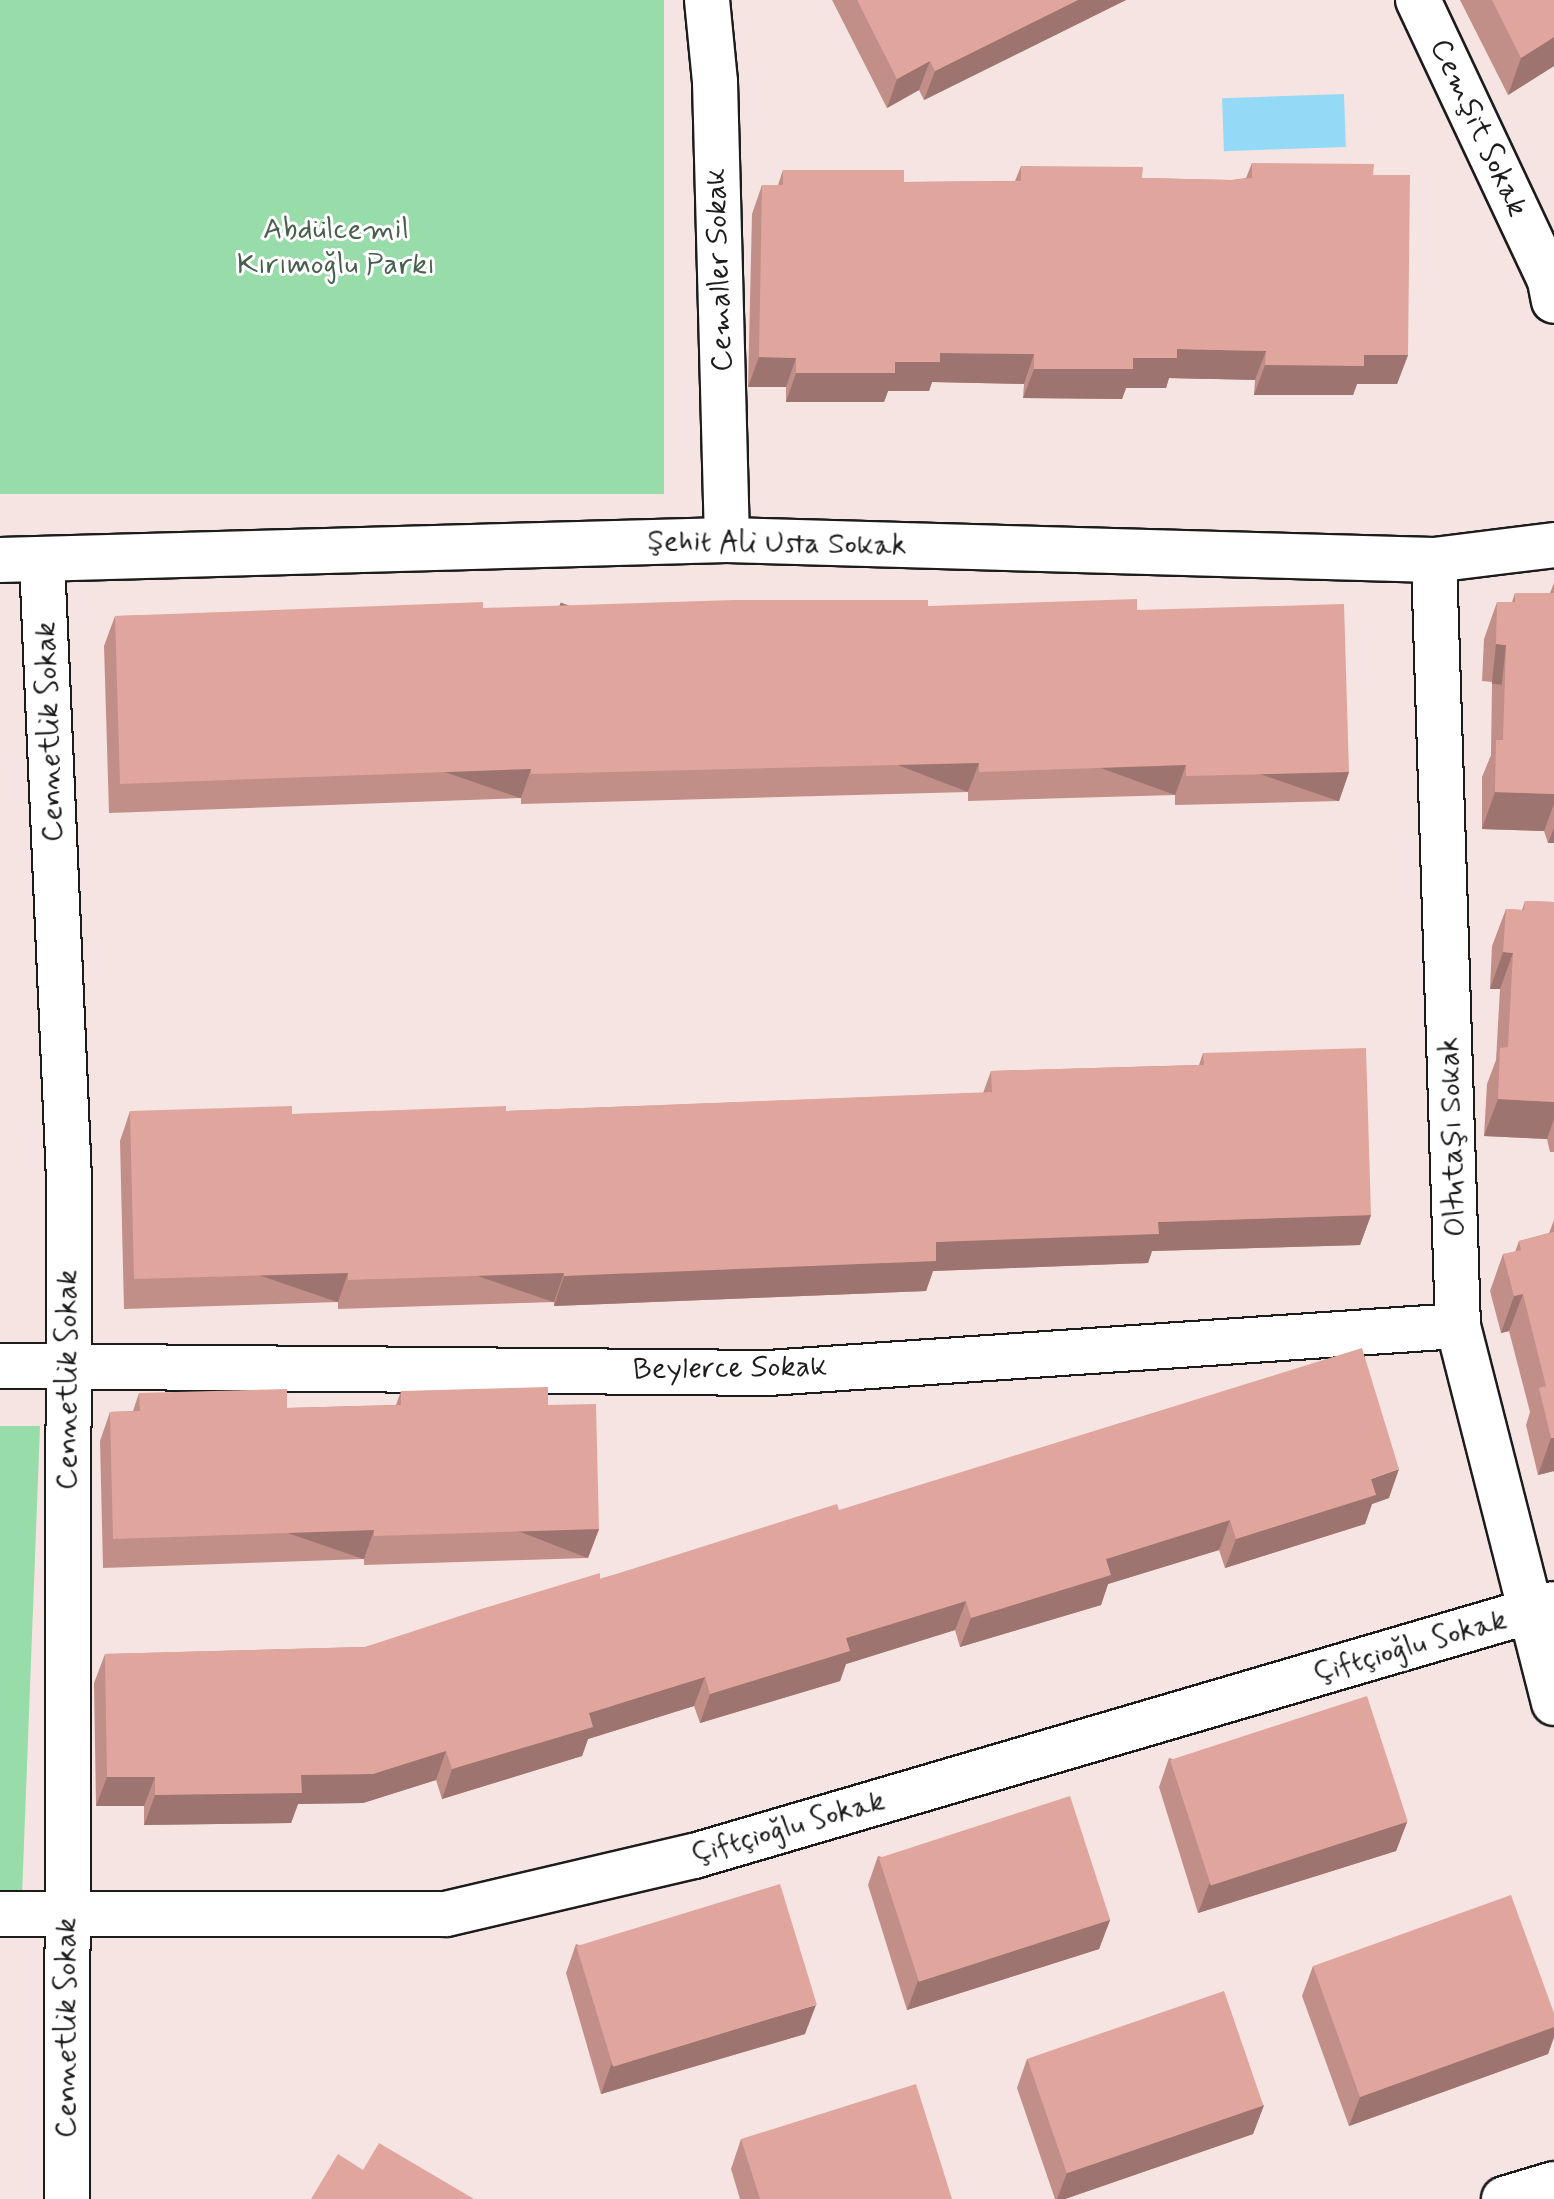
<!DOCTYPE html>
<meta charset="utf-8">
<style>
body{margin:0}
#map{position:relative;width:1554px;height:2199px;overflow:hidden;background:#f6e4e2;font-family:Mynerve,sans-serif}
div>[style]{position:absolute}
.green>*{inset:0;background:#97dca9;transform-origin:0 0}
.water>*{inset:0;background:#94daf6;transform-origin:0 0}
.roads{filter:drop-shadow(2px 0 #1c1c1c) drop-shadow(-2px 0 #1c1c1c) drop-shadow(0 2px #1c1c1c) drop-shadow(0 -2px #1c1c1c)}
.minor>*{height:44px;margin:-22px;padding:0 22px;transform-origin:22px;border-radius:22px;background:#fff}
.wall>*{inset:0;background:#c18f88}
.shaded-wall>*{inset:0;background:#9d746f;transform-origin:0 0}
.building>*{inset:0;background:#e0a69e;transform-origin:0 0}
span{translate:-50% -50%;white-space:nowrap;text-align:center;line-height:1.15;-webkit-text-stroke:6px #fff;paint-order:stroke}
.street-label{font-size:30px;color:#1c1c1c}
.park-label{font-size:30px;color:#475f4d}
</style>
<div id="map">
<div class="green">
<i style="left:0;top:0;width:664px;height:494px"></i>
<i style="clip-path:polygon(0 1426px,40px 1426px,22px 1895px,0 1895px)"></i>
</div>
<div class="water">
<i style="left:1344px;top:94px;width:53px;height:122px;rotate:88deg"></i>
</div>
<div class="roads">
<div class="minor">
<i style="left:707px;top:0;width:82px;rotate:84.4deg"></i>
<i style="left:715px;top:82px;width:458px;rotate:88.5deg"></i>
<i style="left:1418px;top:0;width:310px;rotate:64.8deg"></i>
<i style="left:1550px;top:281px;width:20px;rotate:79deg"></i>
<i style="left:0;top:560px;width:727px;rotate:-1.58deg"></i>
<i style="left:727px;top:540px;width:707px;rotate:1.62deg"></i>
<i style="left:1434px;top:560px;width:121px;rotate:-7.1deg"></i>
<i style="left:1434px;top:560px;width:766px;rotate:88.21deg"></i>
<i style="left:1458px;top:1326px;width:389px;rotate:75.7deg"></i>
<i style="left:42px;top:561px;width:619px;rotate:87.5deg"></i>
<i style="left:69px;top:1179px;width:1020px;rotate:90.11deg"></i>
<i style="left:0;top:1366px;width:768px;rotate:0.52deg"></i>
<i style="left:768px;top:1373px;width:692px;rotate:-3.9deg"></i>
<i style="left:0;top:1914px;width:446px"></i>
<i style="left:446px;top:1914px;width:255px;rotate:-13.2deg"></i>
<i style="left:694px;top:1856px;width:896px;rotate:-16.33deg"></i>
<i style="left:1504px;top:2199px;width:52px;rotate:-16.7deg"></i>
</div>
</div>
<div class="wall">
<i style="clip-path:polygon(832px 0,1126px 0,924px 100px,919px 90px,887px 108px)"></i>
<i style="clip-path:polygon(1460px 0,1554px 0,1554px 66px,1508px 95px)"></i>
<i style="clip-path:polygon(1252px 163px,1373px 175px,1408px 355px,1397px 384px,1357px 384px,1353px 395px,1254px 395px,1255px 380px,1169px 378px,1166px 388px,1126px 388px,1122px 399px,1023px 398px,1024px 384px,932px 382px,929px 391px,888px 391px,884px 402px,786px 402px,786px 387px,748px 387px,752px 214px,762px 185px,778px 185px,783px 170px,904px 182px,1015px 181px,1021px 166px,1142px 178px,1232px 180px,1246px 178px)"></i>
<i style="clip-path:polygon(1554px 583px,1554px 843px,1548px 843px,1544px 831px,1482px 829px,1482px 777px,1491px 755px,1492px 682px,1482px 681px,1484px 639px,1497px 602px,1512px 602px,1515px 593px,1550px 593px)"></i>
<i style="clip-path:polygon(928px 606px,1137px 610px,1349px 772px,1339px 801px,1175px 805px,1175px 795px,968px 801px,968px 792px,521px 804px,521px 798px,109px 813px,104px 646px,115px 616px,483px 608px)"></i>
<i style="clip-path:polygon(1525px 901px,1554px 902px,1554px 1152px,1550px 1152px,1547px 1139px,1484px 1136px,1487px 1084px,1496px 1060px,1500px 989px,1490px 989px,1492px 946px,1506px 909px,1522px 910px)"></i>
<i style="clip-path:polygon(1203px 1053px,1371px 1215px,1360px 1245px,1152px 1251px,1148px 1263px,933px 1271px,926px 1291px,554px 1306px,554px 1302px,338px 1309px,338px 1302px,124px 1309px,120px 1141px,130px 1111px,292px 1114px,506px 1111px,983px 1093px,991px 1071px,1199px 1065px)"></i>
<i style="clip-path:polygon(1554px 1220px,1554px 1471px,1538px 1475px,1526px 1425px,1530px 1412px,1509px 1331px,1501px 1333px,1490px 1291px,1503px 1254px,1515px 1252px,1519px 1241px,1549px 1233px)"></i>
<i style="clip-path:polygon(401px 1391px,548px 1405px,599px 1529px,588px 1558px,364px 1565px,364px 1559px,103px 1568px,100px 1441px,110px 1412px,133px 1411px,139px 1393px,287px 1408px,396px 1405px)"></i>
<i style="clip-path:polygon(1389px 1498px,1372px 1504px,1365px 1524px,1225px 1568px,1219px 1550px,1108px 1584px,1101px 1605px,960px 1647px,955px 1630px,846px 1664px,840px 1681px,700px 1723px,694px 1706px,588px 1739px,582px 1756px,442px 1799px,436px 1780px,363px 1803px,298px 1804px,291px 1823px,144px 1825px,144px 1806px,96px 1806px,94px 1683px,105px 1654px,365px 1647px,839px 1510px)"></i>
<i style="clip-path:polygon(1169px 1758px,1407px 1822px,1396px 1851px,1198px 1913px,1159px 1787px)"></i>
<i style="clip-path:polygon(878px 1856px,1110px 1920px,1099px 1949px,907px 2010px,868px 1885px)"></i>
<i style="clip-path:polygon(576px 1944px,805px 2034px,601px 2094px,566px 1973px)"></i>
<i style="clip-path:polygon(1313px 1966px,1554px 2013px,1554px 2037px,1548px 2054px,1349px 2126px,1302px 1996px)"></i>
<i style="clip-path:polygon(1027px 2059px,1264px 2105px,1253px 2134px,1065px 2199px,1055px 2199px,1017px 2088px)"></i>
<i style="clip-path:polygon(741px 2139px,952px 2199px,740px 2199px,731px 2169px)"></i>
</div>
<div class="shaded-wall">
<i style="clip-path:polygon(1078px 0,1126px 0,924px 100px,935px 71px)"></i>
<i style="clip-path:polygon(1554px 37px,1554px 66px,1508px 95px,1521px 58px)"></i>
<i style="clip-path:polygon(930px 61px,919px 90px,887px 108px,897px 79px)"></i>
<i style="clip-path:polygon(1177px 349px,1266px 351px,1255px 380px,1169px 378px,1166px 388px,1126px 388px,1122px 399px,1023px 398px,1034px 369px)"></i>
<i style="clip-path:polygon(940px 353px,1034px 354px,1024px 384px,932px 382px,929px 391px,888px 391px,884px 402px,786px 402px,796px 373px,895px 362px)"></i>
<i style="clip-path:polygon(1364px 355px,1408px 355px,1397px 384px,1357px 384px,1353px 395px,1254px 395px,1265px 365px)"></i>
<i style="clip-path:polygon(759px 357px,796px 358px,786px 387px,748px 387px)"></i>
<i style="left:1496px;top:644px;width:10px;height:40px;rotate:6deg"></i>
<i style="left:979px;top:763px;width:31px;height:448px;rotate:111deg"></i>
<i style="left:1186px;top:765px;width:32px;height:207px;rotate:110deg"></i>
<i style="left:531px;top:769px;width:31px;height:411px;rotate:109deg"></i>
<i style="left:1349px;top:772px;width:31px;height:163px;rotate:109deg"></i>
<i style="clip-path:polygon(1495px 792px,1554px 794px,1554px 804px,1544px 831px,1482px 829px)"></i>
<i style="clip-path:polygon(1554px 828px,1554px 843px,1548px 843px)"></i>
<i style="clip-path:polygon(1503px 952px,1513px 953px,1500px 989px,1490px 989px)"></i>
<i style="clip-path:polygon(1498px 1099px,1554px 1102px,1554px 1119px,1547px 1139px,1484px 1136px)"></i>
<i style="clip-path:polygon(1371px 1215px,1360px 1245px,1152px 1251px,1148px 1263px,933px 1271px,926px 1291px,554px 1306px,564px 1276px,1158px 1222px)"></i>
<i style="left:348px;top:1273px;width:31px;height:214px;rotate:109deg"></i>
<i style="left:564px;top:1273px;width:31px;height:216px;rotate:109deg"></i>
<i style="clip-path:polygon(1523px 1294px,1509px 1331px,1501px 1333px,1514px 1296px)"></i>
<i style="clip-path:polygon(1551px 1438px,1554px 1438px,1554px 1471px,1538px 1475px)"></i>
<i style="clip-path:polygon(1399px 1469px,1389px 1498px,1372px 1504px,1365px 1524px,1225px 1568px,1236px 1539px,1371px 1479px)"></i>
<i style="clip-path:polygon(1230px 1520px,1219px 1550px,1108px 1584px,1101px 1605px,960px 1647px,971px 1618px,1106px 1559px)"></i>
<i style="left:599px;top:1529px;width:31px;height:225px;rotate:111deg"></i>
<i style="left:374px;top:1530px;width:31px;height:261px;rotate:109deg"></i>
<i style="clip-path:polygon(966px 1601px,955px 1630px,846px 1664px,840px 1681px,700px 1723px,710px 1694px,846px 1638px)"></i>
<i style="clip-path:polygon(705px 1677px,694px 1706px,588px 1739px,582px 1756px,442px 1799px,452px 1769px,589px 1713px)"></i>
<i style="clip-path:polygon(446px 1751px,436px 1780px,363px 1803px,298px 1804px,291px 1823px,144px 1825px,155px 1795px,301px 1775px)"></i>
<i style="clip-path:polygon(107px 1777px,155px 1777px,144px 1806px,96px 1806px)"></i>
<i style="clip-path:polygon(1407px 1822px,1396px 1851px,1198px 1913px,1209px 1884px)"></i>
<i style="clip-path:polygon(1110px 1920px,1099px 1949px,907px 2010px,918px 1981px)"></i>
<i style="clip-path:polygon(816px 2005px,805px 2034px,601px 2094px,611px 2065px)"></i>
<i style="clip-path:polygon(1554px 2027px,1554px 2037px,1548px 2054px,1349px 2126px,1360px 2097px)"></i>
<i style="clip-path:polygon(1264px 2105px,1253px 2134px,1065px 2199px,1057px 2199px,1067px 2173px)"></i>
</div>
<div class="building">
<i style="clip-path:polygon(857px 0,1078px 0,935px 71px,930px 61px,897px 79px)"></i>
<i style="clip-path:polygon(1492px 0,1554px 0,1554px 37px,1521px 58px)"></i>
<i style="clip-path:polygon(1252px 163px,1374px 164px,1373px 175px,1410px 175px,1408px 355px,1364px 355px,1364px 366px,1265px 365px,1266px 351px,1177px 349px,1177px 358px,1133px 358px,1133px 369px,1034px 369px,1034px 354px,940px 353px,940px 362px,895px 362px,895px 373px,796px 373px,796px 358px,759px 357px,762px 185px,783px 185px,783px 170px,904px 170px,904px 182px,1021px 181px,1021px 166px,1143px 167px,1142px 178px,1232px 180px,1252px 178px)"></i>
<i style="clip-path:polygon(1515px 593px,1554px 593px,1554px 794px,1495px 792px,1496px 740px,1503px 740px,1506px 645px,1496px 644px,1497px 602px,1515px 602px)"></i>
<i style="clip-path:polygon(1137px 599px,1137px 610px,1344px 604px,1349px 772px,1186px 776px,1186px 765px,979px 772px,979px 763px,531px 774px,531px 769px,120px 784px,115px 616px,483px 602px,483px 608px,734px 600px,928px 600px,928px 606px)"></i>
<i style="clip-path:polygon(1525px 901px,1554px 902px,1554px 1102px,1498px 1099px,1500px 1048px,1508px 1047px,1513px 953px,1503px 952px,1506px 909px,1524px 910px)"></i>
<i style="clip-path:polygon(1366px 1048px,1371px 1215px,1158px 1222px,1159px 1234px,936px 1242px,936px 1261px,564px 1276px,564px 1273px,348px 1280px,348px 1273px,134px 1279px,130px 1111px,292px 1106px,292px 1114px,506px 1106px,506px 1111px,992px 1092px,991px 1071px,1204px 1065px,1203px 1053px)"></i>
<i style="clip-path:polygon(1554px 1232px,1554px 1438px,1551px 1438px,1539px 1388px,1546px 1386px,1523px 1294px,1514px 1296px,1503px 1254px,1521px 1250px,1519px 1241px)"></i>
<i style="clip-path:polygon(1362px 1348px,1399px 1469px,1371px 1479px,1376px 1495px,1236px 1539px,1230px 1520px,1106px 1559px,1111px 1575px,971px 1618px,966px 1601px,846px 1638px,850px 1651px,710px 1694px,705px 1677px,589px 1713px,593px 1727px,452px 1769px,446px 1751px,373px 1774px,301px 1775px,302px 1793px,155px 1795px,155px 1777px,107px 1777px,105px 1654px,365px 1647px,478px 1610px,600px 1573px,600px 1579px,837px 1504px,839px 1510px)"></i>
<i style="clip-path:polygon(548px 1387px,548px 1405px,596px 1404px,599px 1529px,374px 1536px,374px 1530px,113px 1539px,110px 1412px,140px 1411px,139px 1393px,287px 1389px,287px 1408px,401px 1405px,401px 1391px)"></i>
<i style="left:1367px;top:1696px;width:132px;height:207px;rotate:72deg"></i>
<i style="left:1070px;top:1796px;width:130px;height:201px;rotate:72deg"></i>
<i style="left:780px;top:1884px;width:126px;height:213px;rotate:73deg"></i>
<i style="clip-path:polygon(1511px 1895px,1554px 2013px,1554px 2027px,1360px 2097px,1313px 1966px)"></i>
<i style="left:1224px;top:1991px;width:121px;height:208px;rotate:71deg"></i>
<i style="clip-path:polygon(916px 2084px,952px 2199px,760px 2199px,741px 2139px)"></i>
<i style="clip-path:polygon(379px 2143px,474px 2199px,311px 2199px,338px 2154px,363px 2170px)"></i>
</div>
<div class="street-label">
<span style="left:1478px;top:128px;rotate:65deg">Cemşit Sokak</span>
<span style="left:720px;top:270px;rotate:-92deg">Cemaller Sokak</span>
<span style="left:777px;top:544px;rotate:1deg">Şehit Ali Usta Sokak</span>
<span style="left:50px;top:732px;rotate:-92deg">Cennetlik Sokak</span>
<span style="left:1453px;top:1137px;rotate:-92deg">Oltutaşı Sokak</span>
<span style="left:730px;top:1369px;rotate:-1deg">Beylerce Sokak</span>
<span style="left:68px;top:1380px;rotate:-90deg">Cennetlik Sokak</span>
<span style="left:1410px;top:1647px;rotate:-16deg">Çiftçioğlu Sokak</span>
<span style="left:788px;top:1828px;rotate:-16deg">Çiftçioğlu Sokak</span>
<span style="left:67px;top:2028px;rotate:-90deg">Cennetlik Sokak</span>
</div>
<div class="park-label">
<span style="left:336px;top:247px">Abdülcemil<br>Kırımoğlu Parkı</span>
</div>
</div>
